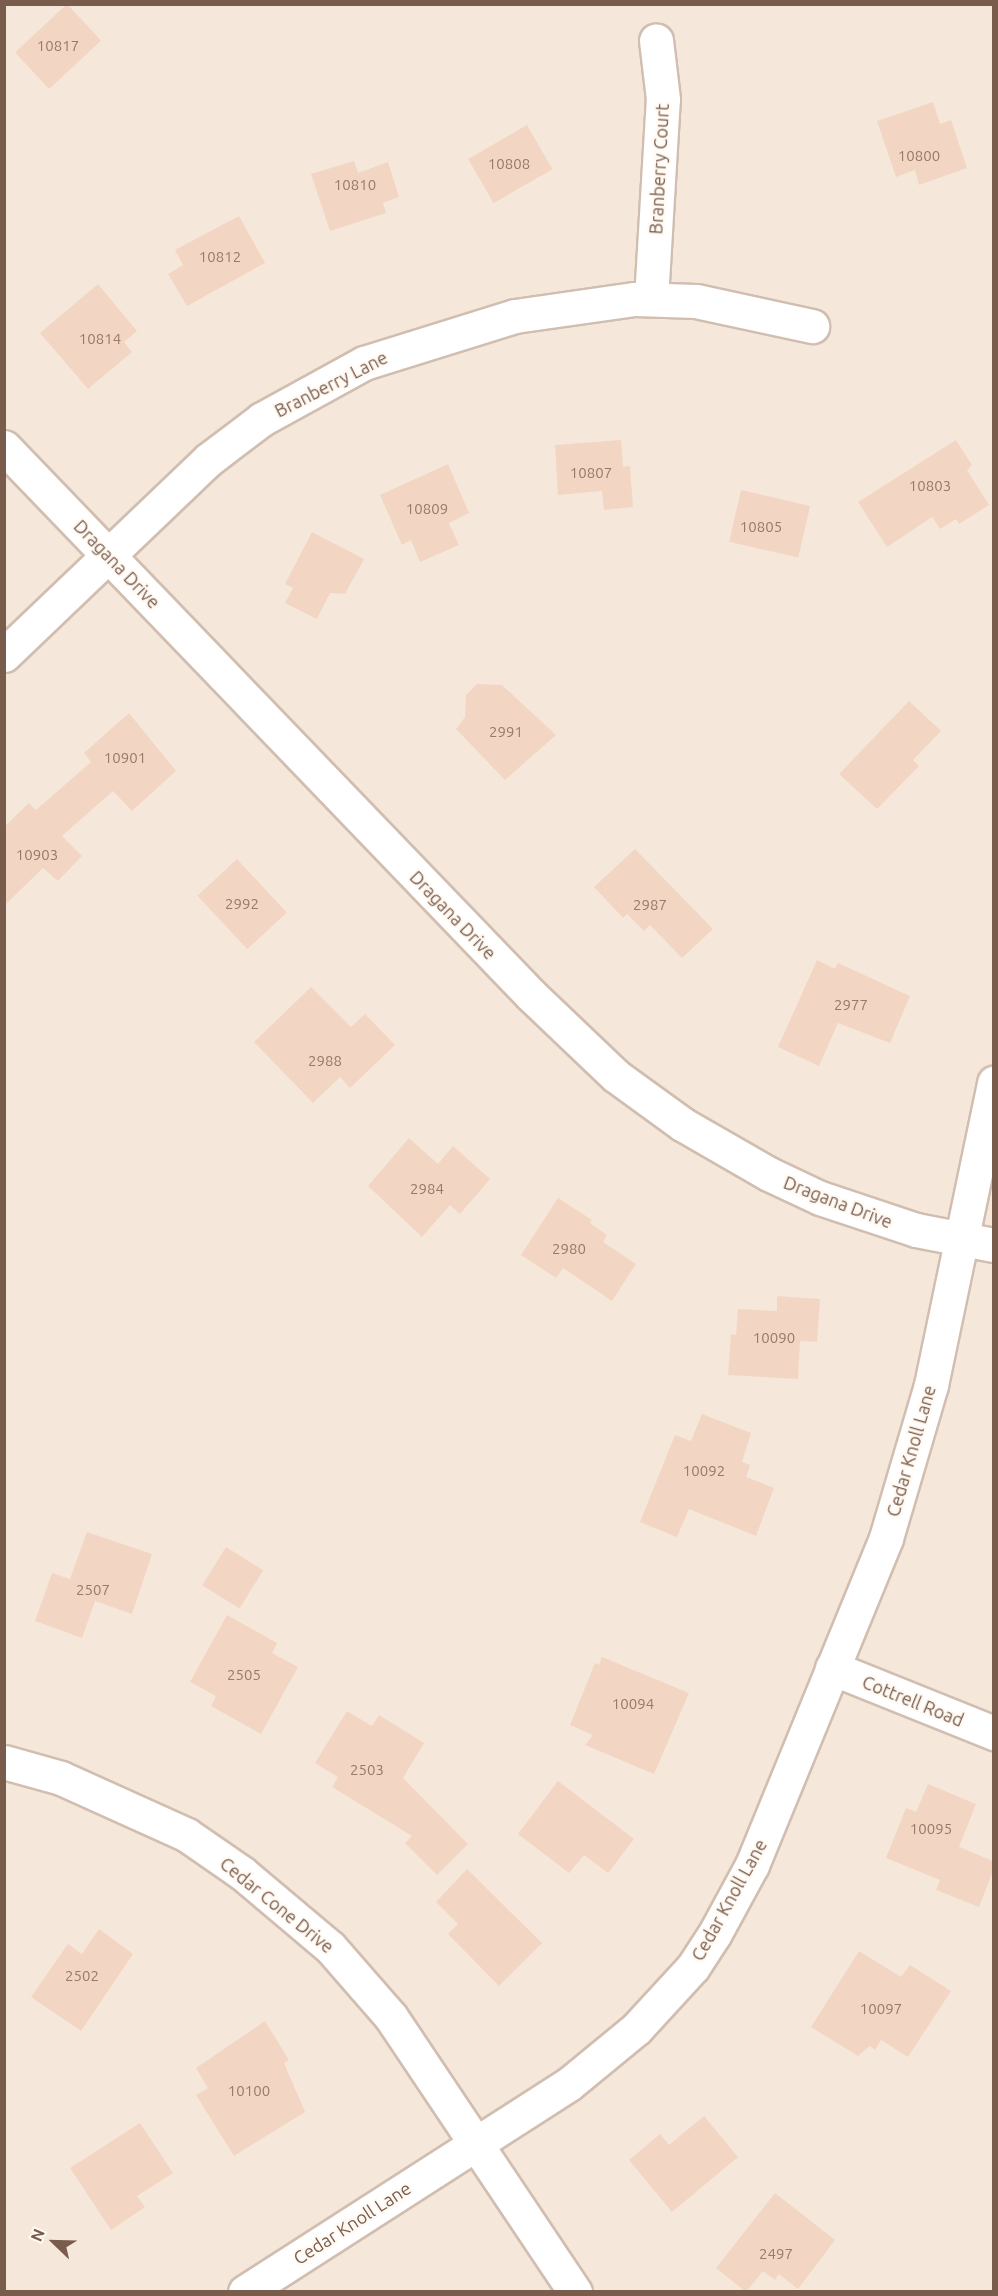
<!DOCTYPE html>
<style>
body{margin:0}
#map{position:relative;width:998px;height:2296px;overflow:hidden;background:#fdf6ec;font-family:Ubuntu,sans-serif}
div>[style]{position:absolute}
.residential>*{inset:0;background:#f5e8da;transform-origin:0 0}
.building>*{inset:0;background:#f3d5c3;transform-origin:0 0}
.roads{filter:drop-shadow(2px 0 #d1beb0) drop-shadow(-2px 0 #d1beb0) drop-shadow(0 2px #d1beb0) drop-shadow(0 -2px #d1beb0)}
.minor>*{height:33px;margin:-16.5px;padding:0 16.5px;transform-origin:16.5px;border-radius:16.5px;background:#fff}
span{translate:-50% -50%;white-space:nowrap;text-align:center;line-height:1.15;-webkit-text-stroke:4.5px #fffaf3;paint-order:stroke}
.number-label{font-size:15px;color:#987a6a}
.number-label span{-webkit-text-stroke-width:0}
.street-label{font-size:18px;color:#7a5c4d}
.frame{position:absolute;inset:0;border:6px solid #7a5c4d;pointer-events:none}
.north{position:absolute;left:24px;top:2212px;width:60px;height:60px;-webkit-text-stroke:4px #fffaf3;paint-order:stroke;rotate:293deg;font-size:16px;font-weight:700;line-height:24px;text-align:center;color:#7a5c4d}
.north::after{content:'';display:block;margin:auto;width:21px;height:27px;background:#7a5c4d;clip-path:polygon(50% 0,100% 100%,50% 72%,0 100%)}
</style>
<div id="map">
<div class="residential">
<i style="left:5px;top:5px;width:988px;height:2286px"></i>
</div>
<div class="building">
<i style="left:67px;top:4px;width:50px;height:71px;rotate:47deg"></i>
<i style="clip-path:polygon(933px 102px,940px 124px,951px 120px,967px 168px,919px 185px,915px 170px,896px 177px,877px 121px)"></i>
<i style="left:527px;top:125px;width:51px;height:68px;rotate:60deg"></i>
<i style="clip-path:polygon(354px 161px,358px 173px,388px 162px,399px 197px,383px 203px,386px 213px,330px 231px,311px 174px)"></i>
<i style="clip-path:polygon(239px 216px,265px 263px,187px 306px,168px 274px,183px 265px,175px 250px)"></i>
<i style="clip-path:polygon(98px 284px,137px 331px,124px 342px,132px 352px,88px 389px,40px 333px)"></i>
<i style="clip-path:polygon(621px 440px,623px 467px,630px 466px,633px 507px,604px 510px,602px 491px,558px 495px,555px 445px)"></i>
<i style="clip-path:polygon(956px 440px,972px 465px,967px 470px,989px 505px,959px 524px,956px 519px,940px 529px,932px 517px,887px 547px,858px 502px)"></i>
<i style="clip-path:polygon(448px 464px,469px 513px,449px 523px,459px 545px,420px 562px,411px 540px,402px 545px,380px 495px)"></i>
<i style="left:741px;top:490px;width:71px;height:53px;rotate:13deg"></i>
<i style="clip-path:polygon(312px 532px,364px 559px,345px 594px,330px 593px,317px 619px,285px 603px,293px 588px,285px 584px)"></i>
<i style="clip-path:polygon(477px 684px,502px 685px,556px 735px,505px 780px,456px 729px,465px 717px,466px 695px)"></i>
<i style="clip-path:polygon(909px 701px,941px 731px,913px 760px,919px 766px,877px 809px,839px 774px)"></i>
<i style="clip-path:polygon(129px 713px,176px 771px,132px 811px,113px 791px,62px 836px,82px 856px,58px 881px,43px 868px,4px 906px,4px 827px,29px 803px,36px 810px,91px 762px,84px 753px)"></i>
<i style="clip-path:polygon(635px 849px,713px 929px,682px 958px,650px 925px,644px 931px,627px 914px,623px 918px,594px 887px)"></i>
<i style="left:237px;top:859px;width:73px;height:54px;rotate:47deg"></i>
<i style="clip-path:polygon(817px 960px,835px 969px,838px 963px,910px 996px,890px 1043px,838px 1023px,819px 1066px,778px 1047px)"></i>
<i style="clip-path:polygon(311px 987px,351px 1027px,365px 1014px,395px 1045px,350px 1088px,340px 1077px,313px 1103px,254px 1042px)"></i>
<i style="clip-path:polygon(409px 1138px,438px 1164px,453px 1146px,490px 1179px,460px 1214px,450px 1205px,422px 1237px,368px 1186px)"></i>
<i style="clip-path:polygon(558px 1198px,592px 1220px,590px 1223px,607px 1235px,603px 1242px,636px 1264px,612px 1301px,563px 1268px,556px 1278px,521px 1255px)"></i>
<i style="clip-path:polygon(777px 1296px,820px 1299px,817px 1342px,800px 1341px,798px 1379px,728px 1375px,731px 1334px,736px 1335px,738px 1309px,777px 1311px)"></i>
<i style="clip-path:polygon(702px 1414px,751px 1433px,742px 1462px,750px 1465px,746px 1477px,774px 1488px,756px 1536px,689px 1509px,677px 1537px,640px 1522px,675px 1435px,691px 1441px)"></i>
<i style="clip-path:polygon(87px 1532px,152px 1554px,132px 1614px,95px 1601px,82px 1638px,35px 1621px,52px 1573px,70px 1579px)"></i>
<i style="left:226px;top:1547px;width:44px;height:45px;rotate:32deg"></i>
<i style="clip-path:polygon(227px 1615px,277px 1643px,272px 1653px,298px 1667px,261px 1734px,211px 1706px,216px 1696px,190px 1682px)"></i>
<i style="clip-path:polygon(602px 1657px,689px 1693px,654px 1774px,585px 1745px,593px 1735px,570px 1725px,595px 1663px,599px 1665px)"></i>
<i style="clip-path:polygon(347px 1711px,372px 1726px,379px 1715px,424px 1743px,403px 1778px,468px 1844px,437px 1875px,405px 1843px,412px 1836px,332px 1787px,338px 1777px,315px 1763px)"></i>
<i style="clip-path:polygon(558px 1781px,634px 1839px,608px 1873px,584px 1855px,569px 1873px,518px 1834px)"></i>
<i style="clip-path:polygon(928px 1784px,976px 1804px,959px 1847px,993px 1861px,993px 1871px,979px 1907px,936px 1890px,940px 1880px,886px 1858px,906px 1808px,916px 1812px)"></i>
<i style="clip-path:polygon(467px 1869px,542px 1943px,499px 1986px,448px 1934px,458px 1924px,436px 1902px)"></i>
<i style="clip-path:polygon(99px 1929px,133px 1954px,81px 2031px,31px 1997px,68px 1944px,82px 1954px)"></i>
<i style="clip-path:polygon(859px 1951px,901px 1977px,910px 1965px,951px 1991px,908px 2057px,881px 2040px,875px 2050px,870px 2046px,858px 2056px,811px 2027px)"></i>
<i style="clip-path:polygon(265px 2021px,289px 2060px,284px 2063px,305px 2112px,234px 2156px,196px 2095px,208px 2088px,196px 2068px)"></i>
<i style="clip-path:polygon(704px 2116px,738px 2157px,672px 2212px,629px 2160px,660px 2134px,669px 2145px)"></i>
<i style="clip-path:polygon(140px 2123px,173px 2173px,137px 2196px,145px 2207px,111px 2230px,70px 2168px)"></i>
<i style="clip-path:polygon(775px 2193px,835px 2240px,798px 2289px,779px 2274px,775px 2280px,763px 2271px,746px 2292px,716px 2268px)"></i>
</div>
<div class="roads">
<div class="minor">
<i style="left:651px;top:299px;width:200px;rotate:-86.6deg"></i>
<i style="left:663px;top:99px;width:59px;rotate:-96.8deg"></i>
<i style="left:4px;top:447px;width:760px;rotate:46.12deg"></i>
<i style="left:531px;top:995px;width:117px;rotate:43.6deg"></i>
<i style="left:616px;top:1076px;width:82px;rotate:36deg"></i>
<i style="left:682px;top:1124px;width:100px;rotate:29.9deg"></i>
<i style="left:769px;top:1174px;width:56px;rotate:25.2deg"></i>
<i style="left:820px;top:1198px;width:101px;rotate:18.4deg"></i>
<i style="left:916px;top:1230px;width:79px;rotate:10.9deg"></i>
<i style="left:4px;top:655px;width:282px;rotate:-43.7deg"></i>
<i style="left:208px;top:460px;width:68px;rotate:-37.2deg"></i>
<i style="left:262px;top:419px;width:116px;rotate:-28.8deg"></i>
<i style="left:364px;top:363px;width:158px;rotate:-17.3deg"></i>
<i style="left:515px;top:316px;width:121px;rotate:-8.1deg"></i>
<i style="left:635px;top:299px;width:61px;rotate:1.9deg"></i>
<i style="left:696px;top:301px;width:119px;rotate:12.2deg"></i>
<i style="left:832px;top:1668px;width:175px;rotate:21.9deg"></i>
<i style="left:4px;top:1762px;width:59px;rotate:15.7deg"></i>
<i style="left:61px;top:1778px;width:138px;rotate:24.3deg"></i>
<i style="left:187px;top:1835px;width:67px;rotate:34.6deg"></i>
<i style="left:242px;top:1873px;width:115px;rotate:40.1deg"></i>
<i style="left:330px;top:1947px;width:93px;rotate:48.9deg"></i>
<i style="left:391px;top:2017px;width:331px;rotate:56.2deg"></i>
<i style="left:245px;top:2292px;width:385px;rotate:-32.7deg"></i>
<i style="left:569px;top:2084px;width:87px;rotate:-39.4deg"></i>
<i style="left:636px;top:2029px;width:84px;rotate:-47.4deg"></i>
<i style="left:693px;top:1967px;width:38px;rotate:-57deg"></i>
<i style="left:714px;top:1935px;width:80px;rotate:-61.5deg"></i>
<i style="left:752px;top:1865px;width:353px;rotate:-67.7deg"></i>
<i style="left:886px;top:1538px;width:159px;rotate:-73.6deg"></i>
<i style="left:931px;top:1385px;width:309px;rotate:-78.2deg"></i>
</div>
</div>
<div class="number-label">
<span style="left:58px;top:46px">10817</span>
<span style="left:919px;top:156px">10800</span>
<span style="left:509px;top:164px">10808</span>
<span style="left:355px;top:185px">10810</span>
<span style="left:220px;top:257px">10812</span>
<span style="left:100px;top:339px">10814</span>
<span style="left:591px;top:473px">10807</span>
<span style="left:930px;top:486px">10803</span>
<span style="left:427px;top:509px">10809</span>
<span style="left:761px;top:527px">10805</span>
<span style="left:506px;top:732px">2991</span>
<span style="left:125px;top:758px">10901</span>
<span style="left:37px;top:855px">10903</span>
<span style="left:242px;top:904px">2992</span>
<span style="left:650px;top:905px">2987</span>
<span style="left:851px;top:1005px">2977</span>
<span style="left:325px;top:1061px">2988</span>
<span style="left:427px;top:1189px">2984</span>
<span style="left:569px;top:1249px">2980</span>
<span style="left:774px;top:1338px">10090</span>
<span style="left:704px;top:1471px">10092</span>
<span style="left:93px;top:1590px">2507</span>
<span style="left:244px;top:1675px">2505</span>
<span style="left:633px;top:1704px">10094</span>
<span style="left:367px;top:1770px">2503</span>
<span style="left:931px;top:1829px">10095</span>
<span style="left:82px;top:1976px">2502</span>
<span style="left:881px;top:2009px">10097</span>
<span style="left:249px;top:2091px">10100</span>
<span style="left:776px;top:2254px">2497</span>
</div>
<div class="street-label">
<span style="left:659px;top:169px;rotate:-87deg">Branberry Court</span>
<span style="left:331px;top:384px;rotate:-27deg">Branberry Lane</span>
<span style="left:117px;top:564px;rotate:46deg">Dragana Drive</span>
<span style="left:453px;top:915px;rotate:46deg">Dragana Drive</span>
<span style="left:838px;top:1202px;rotate:21deg">Dragana Drive</span>
<span style="left:911px;top:1451px;rotate:-74deg">Cedar Knoll Lane</span>
<span style="left:913px;top:1701px;rotate:22deg">Cottrell Road</span>
<span style="left:729px;top:1900px;rotate:-61deg">Cedar Knoll Lane</span>
<span style="left:277px;top:1905px;rotate:39deg">Cedar Cone Drive</span>
<span style="left:352px;top:2223px;rotate:-33deg">Cedar Knoll Lane</span>
</div>
<div class="frame"></div>
<div class="north">N</div>
</div>
